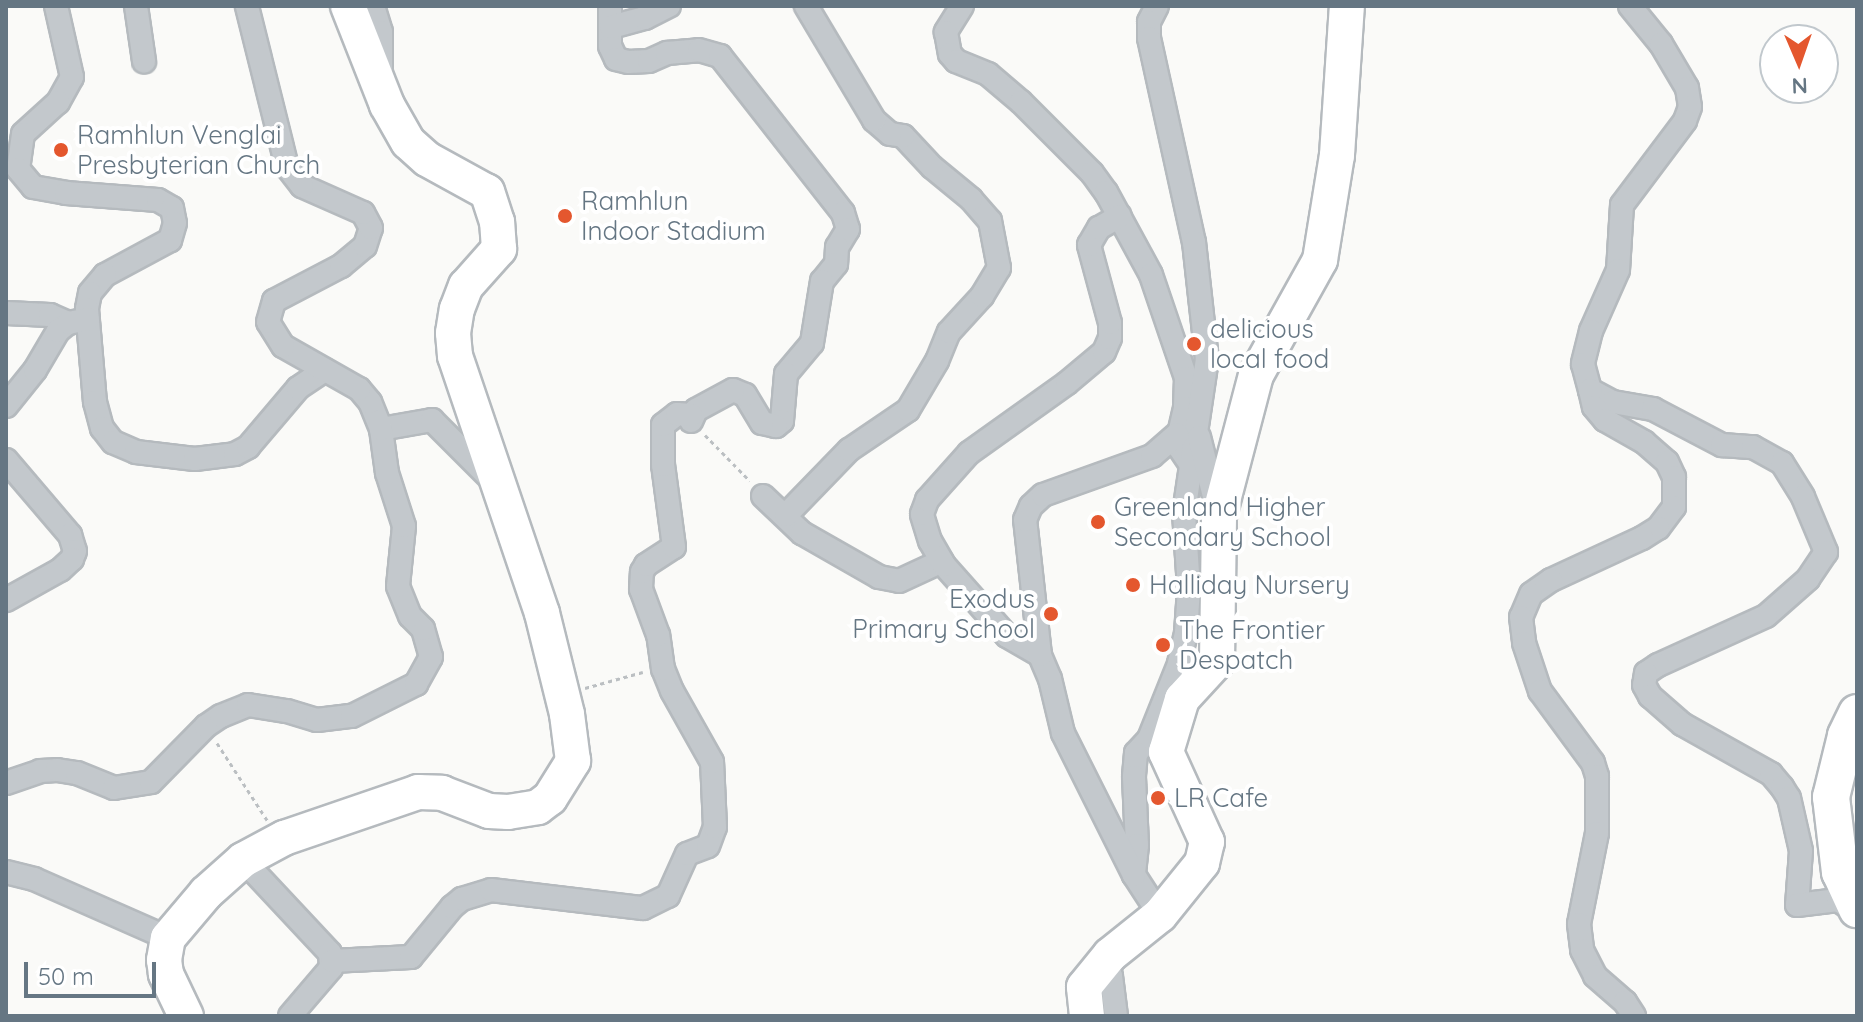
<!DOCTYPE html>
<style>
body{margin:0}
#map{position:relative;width:1863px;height:1022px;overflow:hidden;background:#fafaf8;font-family:Quicksand,sans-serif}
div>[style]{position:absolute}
.path>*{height:3px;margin-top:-1.5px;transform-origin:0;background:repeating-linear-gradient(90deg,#bbbfc2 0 4px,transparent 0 8px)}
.roads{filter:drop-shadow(2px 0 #b5babe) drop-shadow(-2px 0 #b5babe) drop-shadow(0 2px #b5babe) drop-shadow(0 -2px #b5babe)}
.minor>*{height:22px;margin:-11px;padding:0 11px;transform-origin:11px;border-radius:11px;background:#c3c8cc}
.primary>*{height:34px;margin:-17px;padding:0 17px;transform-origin:17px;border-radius:17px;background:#fff}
.trunk>*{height:36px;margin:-18px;padding:0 18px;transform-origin:18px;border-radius:18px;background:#fff}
.dots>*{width:22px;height:22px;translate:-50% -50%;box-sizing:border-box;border:4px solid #fff;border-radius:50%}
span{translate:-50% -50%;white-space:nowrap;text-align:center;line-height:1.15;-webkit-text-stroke:8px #fff;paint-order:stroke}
.poi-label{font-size:26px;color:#657683}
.left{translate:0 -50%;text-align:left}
.right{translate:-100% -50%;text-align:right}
.frame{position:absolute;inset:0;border:8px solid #657683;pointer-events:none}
.north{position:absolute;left:1759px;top:24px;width:80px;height:80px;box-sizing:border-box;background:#fff;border:2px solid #c1c8cd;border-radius:50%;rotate:178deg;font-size:22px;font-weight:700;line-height:32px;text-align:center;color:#657683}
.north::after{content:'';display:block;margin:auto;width:28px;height:36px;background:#e4572e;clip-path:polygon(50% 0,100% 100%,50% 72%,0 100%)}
.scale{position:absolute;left:24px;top:962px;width:132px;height:36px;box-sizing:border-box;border:4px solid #657683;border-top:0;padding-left:10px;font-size:24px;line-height:28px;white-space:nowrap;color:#657683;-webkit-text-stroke:6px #fff;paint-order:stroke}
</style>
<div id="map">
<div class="path">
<i style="left:705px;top:435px;width:64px;rotate:45.6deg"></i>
<i style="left:585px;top:688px;width:60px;rotate:-15.4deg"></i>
<i style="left:217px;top:743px;width:92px;rotate:57deg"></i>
</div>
<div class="roads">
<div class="minor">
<i style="left:56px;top:6px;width:73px;rotate:77.3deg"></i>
<i style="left:72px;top:77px;width:29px;rotate:119deg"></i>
<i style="left:58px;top:102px;width:47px;rotate:137.6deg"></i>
<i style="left:23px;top:134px;width:35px;rotate:98deg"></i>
<i style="left:18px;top:169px;width:23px;rotate:50deg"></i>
<i style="left:33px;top:187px;width:34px;rotate:10deg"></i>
<i style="left:66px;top:193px;width:92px;rotate:4.4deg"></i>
<i style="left:158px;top:200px;width:16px;rotate:30deg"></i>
<i style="left:172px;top:208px;width:15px;rotate:79deg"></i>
<i style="left:175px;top:223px;width:18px;rotate:106deg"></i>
<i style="left:170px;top:240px;width:74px;rotate:151.7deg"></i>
<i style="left:105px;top:275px;width:23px;rotate:130deg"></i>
<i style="left:90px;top:293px;width:16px;rotate:101deg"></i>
<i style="left:87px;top:309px;width:93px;rotate:85.1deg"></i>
<i style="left:95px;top:402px;width:27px;rotate:75deg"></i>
<i style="left:102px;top:428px;width:18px;rotate:52deg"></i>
<i style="left:113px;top:442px;width:25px;rotate:23deg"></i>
<i style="left:136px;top:452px;width:59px;rotate:6.8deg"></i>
<i style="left:195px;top:459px;width:40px;rotate:-7.1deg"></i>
<i style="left:235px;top:454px;width:15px;rotate:-28deg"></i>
<i style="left:248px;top:447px;width:77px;rotate:-49.7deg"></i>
<i style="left:298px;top:388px;width:32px;rotate:-34deg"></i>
<i style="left:136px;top:6px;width:56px;rotate:81.7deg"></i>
<i style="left:373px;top:6px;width:27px;rotate:73deg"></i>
<i style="left:381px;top:32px;width:43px;rotate:90deg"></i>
<i style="left:610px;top:6px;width:40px;rotate:90deg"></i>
<i style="left:610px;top:46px;width:14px;rotate:65deg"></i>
<i style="left:616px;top:59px;width:12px;rotate:14deg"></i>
<i style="left:628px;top:62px;width:21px;rotate:-3deg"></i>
<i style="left:649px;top:61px;width:20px;rotate:-24deg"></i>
<i style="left:667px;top:53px;width:32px;rotate:-5deg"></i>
<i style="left:699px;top:50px;width:22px;rotate:16deg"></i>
<i style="left:720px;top:56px;width:199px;rotate:51.9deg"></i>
<i style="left:843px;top:213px;width:17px;rotate:73deg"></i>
<i style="left:848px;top:229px;width:21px;rotate:121deg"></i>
<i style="left:837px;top:247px;width:17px;rotate:93deg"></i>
<i style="left:836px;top:264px;width:22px;rotate:129deg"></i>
<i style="left:822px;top:281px;width:63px;rotate:99.2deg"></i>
<i style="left:812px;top:343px;width:40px;rotate:130deg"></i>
<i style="left:786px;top:374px;width:47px;rotate:94.9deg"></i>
<i style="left:782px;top:421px;width:8px;rotate:140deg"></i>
<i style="left:776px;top:426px;width:14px;rotate:-168deg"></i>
<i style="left:762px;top:423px;width:33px;rotate:-121deg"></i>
<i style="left:745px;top:395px;width:13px;rotate:-157deg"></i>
<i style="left:733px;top:390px;width:42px;rotate:151.6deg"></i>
<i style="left:696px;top:410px;width:12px;rotate:114deg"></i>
<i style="left:962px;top:6px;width:31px;rotate:122deg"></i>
<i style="left:946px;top:32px;width:22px;rotate:80deg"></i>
<i style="left:950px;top:54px;width:9px;rotate:49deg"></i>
<i style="left:956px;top:61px;width:35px;rotate:22deg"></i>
<i style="left:988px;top:74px;width:43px;rotate:40.3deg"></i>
<i style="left:1021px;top:102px;width:100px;rotate:45deg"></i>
<i style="left:1092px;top:173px;width:24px;rotate:54deg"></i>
<i style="left:1106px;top:192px;width:94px;rotate:61.5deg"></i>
<i style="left:1151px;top:275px;width:109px;rotate:71.2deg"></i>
<i style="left:1186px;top:378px;width:30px;rotate:92deg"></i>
<i style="left:1185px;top:408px;width:37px;rotate:103deg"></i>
<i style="left:1177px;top:444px;width:25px;rotate:56deg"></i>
<i style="left:1157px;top:6px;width:18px;rotate:117deg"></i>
<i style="left:1149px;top:22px;width:16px;rotate:90deg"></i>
<i style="left:1149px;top:38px;width:209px;rotate:77.6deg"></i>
<i style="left:1194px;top:242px;width:118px;rotate:83.7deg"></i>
<i style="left:1207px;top:359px;width:156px;rotate:98.5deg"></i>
<i style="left:1184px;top:513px;width:76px;rotate:86.2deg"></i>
<i style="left:1189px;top:589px;width:44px;rotate:93.9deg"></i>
<i style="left:1186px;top:633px;width:32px;rotate:103deg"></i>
<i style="left:1179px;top:664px;width:81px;rotate:111.8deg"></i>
<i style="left:1149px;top:739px;width:19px;rotate:133deg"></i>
<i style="left:1136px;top:753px;width:24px;rotate:95deg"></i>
<i style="left:1134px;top:777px;width:68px;rotate:87.5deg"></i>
<i style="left:1137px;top:845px;width:30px;rotate:96deg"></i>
<i style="left:1134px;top:875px;width:48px;rotate:57deg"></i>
<i style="left:1630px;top:6px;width:49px;rotate:50.8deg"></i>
<i style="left:1661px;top:44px;width:51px;rotate:59.4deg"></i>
<i style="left:1687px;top:88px;width:19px;rotate:81deg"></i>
<i style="left:1690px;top:107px;width:15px;rotate:110deg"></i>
<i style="left:1685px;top:121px;width:105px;rotate:126.9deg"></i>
<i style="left:1622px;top:205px;width:65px;rotate:93.5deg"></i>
<i style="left:1618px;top:270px;width:67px;rotate:113.9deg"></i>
<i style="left:1591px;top:331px;width:34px;rotate:104deg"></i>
<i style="left:1583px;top:364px;width:27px;rotate:75deg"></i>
<i style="left:1590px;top:390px;width:26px;rotate:28deg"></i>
<i style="left:1613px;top:402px;width:41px;rotate:9.9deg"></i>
<i style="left:1653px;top:409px;width:78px;rotate:27.6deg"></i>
<i style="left:1722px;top:445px;width:31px;rotate:4deg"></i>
<i style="left:1753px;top:447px;width:33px;rotate:29deg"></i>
<i style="left:1782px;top:463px;width:40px;rotate:58deg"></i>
<i style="left:1803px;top:497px;width:60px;rotate:67.3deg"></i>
<i style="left:1826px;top:552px;width:32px;rotate:124deg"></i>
<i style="left:1808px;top:579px;width:56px;rotate:138.6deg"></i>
<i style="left:1766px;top:616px;width:119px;rotate:155.6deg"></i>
<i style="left:1658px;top:665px;width:14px;rotate:146deg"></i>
<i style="left:1646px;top:673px;width:12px;rotate:99deg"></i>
<i style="left:1644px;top:685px;width:13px;rotate:61deg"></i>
<i style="left:1650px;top:696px;width:43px;rotate:41.2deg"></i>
<i style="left:1682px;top:724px;width:102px;rotate:29.3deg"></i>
<i style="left:1771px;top:774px;width:17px;rotate:50deg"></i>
<i style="left:1782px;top:787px;width:13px;rotate:58deg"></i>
<i style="left:1789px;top:798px;width:54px;rotate:77.2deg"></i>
<i style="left:1801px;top:851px;width:54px;rotate:94.2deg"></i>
<i style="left:1797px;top:905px;width:41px;rotate:-7deg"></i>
<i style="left:1838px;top:900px;width:23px;rotate:34deg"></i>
<i style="left:611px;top:27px;width:35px;rotate:-15deg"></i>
<i style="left:645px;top:18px;width:27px;rotate:-27deg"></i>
<i style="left:6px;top:313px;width:44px;rotate:2.6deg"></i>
<i style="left:50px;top:315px;width:20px;rotate:24deg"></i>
<i style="left:1590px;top:390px;width:17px;rotate:77deg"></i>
<i style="left:1594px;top:407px;width:17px;rotate:50deg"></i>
<i style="left:1605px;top:420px;width:45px;rotate:29.4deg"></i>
<i style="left:1644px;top:442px;width:30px;rotate:41deg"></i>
<i style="left:1667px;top:462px;width:17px;rotate:65deg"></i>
<i style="left:1674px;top:477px;width:30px;rotate:90deg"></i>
<i style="left:1674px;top:507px;width:26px;rotate:127deg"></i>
<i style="left:1658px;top:528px;width:19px;rotate:148deg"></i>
<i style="left:1642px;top:538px;width:100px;rotate:155.2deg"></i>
<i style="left:1551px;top:580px;width:24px;rotate:145deg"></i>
<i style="left:1531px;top:594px;width:25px;rotate:113deg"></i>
<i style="left:1521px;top:617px;width:26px;rotate:83deg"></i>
<i style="left:1524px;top:643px;width:51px;rotate:71.6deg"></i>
<i style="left:1540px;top:691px;width:89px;rotate:53.6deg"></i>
<i style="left:1593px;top:763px;width:14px;rotate:73deg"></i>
<i style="left:1597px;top:776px;width:57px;rotate:90deg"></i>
<i style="left:1597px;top:833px;width:93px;rotate:101.2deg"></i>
<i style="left:1579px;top:924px;width:26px;rotate:83deg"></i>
<i style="left:1582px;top:950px;width:29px;rotate:63deg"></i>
<i style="left:1595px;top:976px;width:40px;rotate:41deg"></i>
<i style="left:1625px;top:1002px;width:17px;rotate:57deg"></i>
<i style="left:6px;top:406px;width:46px;rotate:-51.1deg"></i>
<i style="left:35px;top:370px;width:45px;rotate:-59.5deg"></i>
<i style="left:58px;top:331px;width:13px;rotate:-39deg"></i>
<i style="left:68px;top:323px;width:20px;rotate:-11deg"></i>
<i style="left:381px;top:429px;width:52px;rotate:-10deg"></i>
<i style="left:432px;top:420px;width:88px;rotate:45deg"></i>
<i style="left:1199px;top:437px;width:77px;rotate:75.8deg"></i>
<i style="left:6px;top:460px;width:99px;rotate:49.5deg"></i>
<i style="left:70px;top:535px;width:17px;rotate:73deg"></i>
<i style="left:75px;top:551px;width:9px;rotate:111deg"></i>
<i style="left:72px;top:559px;width:16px;rotate:137deg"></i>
<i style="left:60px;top:570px;width:62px;rotate:150.9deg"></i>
<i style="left:763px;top:496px;width:54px;rotate:43.5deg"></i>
<i style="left:802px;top:533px;width:89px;rotate:29.7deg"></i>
<i style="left:879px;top:577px;width:20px;rotate:11deg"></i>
<i style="left:899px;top:581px;width:47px;rotate:-24.9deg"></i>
<i style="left:786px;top:515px;width:91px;rotate:-45.9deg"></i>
<i style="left:849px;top:450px;width:71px;rotate:-34.1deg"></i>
<i style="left:908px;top:410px;width:57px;rotate:-59.4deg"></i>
<i style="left:937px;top:361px;width:31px;rotate:-68deg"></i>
<i style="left:949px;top:332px;width:49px;rotate:-47.5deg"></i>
<i style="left:982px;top:296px;width:33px;rotate:-59deg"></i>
<i style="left:999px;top:268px;width:48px;rotate:-100.8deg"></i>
<i style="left:990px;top:221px;width:29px;rotate:-131deg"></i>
<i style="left:971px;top:199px;width:50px;rotate:-140.6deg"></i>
<i style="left:932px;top:167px;width:42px;rotate:-133.1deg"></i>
<i style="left:903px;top:136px;width:13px;rotate:-171deg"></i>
<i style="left:890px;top:134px;width:21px;rotate:-139deg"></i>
<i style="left:874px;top:120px;width:133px;rotate:-120.8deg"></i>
<i style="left:1040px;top:655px;width:38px;rotate:-150deg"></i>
<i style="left:1007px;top:636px;width:95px;rotate:-131.6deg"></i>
<i style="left:944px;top:565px;width:28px;rotate:-120deg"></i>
<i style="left:930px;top:541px;width:28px;rotate:-107deg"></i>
<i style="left:922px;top:514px;width:15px;rotate:-70deg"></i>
<i style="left:927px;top:500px;width:63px;rotate:-48.2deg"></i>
<i style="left:969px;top:453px;width:120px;rotate:-35.5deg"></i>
<i style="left:1067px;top:383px;width:48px;rotate:-40deg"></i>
<i style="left:1104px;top:352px;width:15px;rotate:-67deg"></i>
<i style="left:1110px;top:338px;width:15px;rotate:-90deg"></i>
<i style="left:1110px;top:323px;width:81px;rotate:-105.1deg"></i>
<i style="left:1089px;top:245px;width:20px;rotate:-60deg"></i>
<i style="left:1099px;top:228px;width:24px;rotate:-30deg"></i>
<i style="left:6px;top:783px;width:36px;rotate:-19deg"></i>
<i style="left:40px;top:771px;width:17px;rotate:-3deg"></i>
<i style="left:57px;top:770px;width:20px;rotate:9deg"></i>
<i style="left:77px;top:773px;width:40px;rotate:22deg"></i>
<i style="left:114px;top:788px;width:37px;rotate:-9deg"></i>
<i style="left:151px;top:782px;width:78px;rotate:-45.5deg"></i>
<i style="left:206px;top:726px;width:18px;rotate:-34deg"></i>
<i style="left:221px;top:716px;width:29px;rotate:-22deg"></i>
<i style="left:248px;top:705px;width:39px;rotate:9deg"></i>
<i style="left:287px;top:711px;width:31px;rotate:17deg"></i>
<i style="left:317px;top:720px;width:35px;rotate:-7deg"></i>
<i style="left:352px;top:716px;width:72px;rotate:-26.6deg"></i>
<i style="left:416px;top:684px;width:31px;rotate:-61deg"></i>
<i style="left:431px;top:657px;width:29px;rotate:-106deg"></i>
<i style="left:423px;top:629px;width:18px;rotate:-135deg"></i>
<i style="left:410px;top:616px;width:32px;rotate:-112deg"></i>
<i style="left:398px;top:586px;width:60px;rotate:-84.3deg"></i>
<i style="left:404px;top:526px;width:56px;rotate:-107.8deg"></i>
<i style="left:387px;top:473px;width:44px;rotate:-97.8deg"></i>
<i style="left:381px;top:429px;width:29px;rotate:-112deg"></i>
<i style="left:370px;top:402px;width:17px;rotate:-130deg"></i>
<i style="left:359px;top:389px;width:87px;rotate:-150.5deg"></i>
<i style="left:283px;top:346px;width:28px;rotate:-122deg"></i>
<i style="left:268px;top:322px;width:22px;rotate:-74deg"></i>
<i style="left:274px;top:301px;width:76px;rotate:-27.6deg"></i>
<i style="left:341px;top:266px;width:31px;rotate:-40deg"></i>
<i style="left:365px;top:246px;width:19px;rotate:-72deg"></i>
<i style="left:371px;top:228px;width:17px;rotate:-118deg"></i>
<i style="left:363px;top:213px;width:67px;rotate:-156.1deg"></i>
<i style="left:302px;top:186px;width:24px;rotate:-128deg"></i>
<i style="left:287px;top:167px;width:166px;rotate:-104deg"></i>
<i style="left:243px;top:860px;width:127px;rotate:46.9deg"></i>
<i style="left:330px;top:953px;width:15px;rotate:86deg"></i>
<i style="left:331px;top:968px;width:63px;rotate:130.5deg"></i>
<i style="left:6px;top:872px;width:29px;rotate:14deg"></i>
<i style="left:34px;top:879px;width:146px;rotate:23.8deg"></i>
<i style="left:1134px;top:875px;width:159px;rotate:-116.6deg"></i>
<i style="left:1063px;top:733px;width:56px;rotate:-103.5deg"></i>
<i style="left:1050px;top:679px;width:26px;rotate:-113deg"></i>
<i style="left:1040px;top:655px;width:136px;rotate:-96.3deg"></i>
<i style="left:1025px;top:520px;width:15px;rotate:-67deg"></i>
<i style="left:1031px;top:506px;width:16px;rotate:-43deg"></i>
<i style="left:1043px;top:495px;width:116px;rotate:-19.7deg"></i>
<i style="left:1152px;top:456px;width:33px;rotate:-41deg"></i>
<i style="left:332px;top:961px;width:79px;rotate:-2.9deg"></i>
<i style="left:411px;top:957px;width:65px;rotate:-50.6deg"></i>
<i style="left:452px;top:907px;width:13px;rotate:-39deg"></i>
<i style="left:462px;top:899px;width:30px;rotate:-17deg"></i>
<i style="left:491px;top:890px;width:153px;rotate:6.8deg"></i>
<i style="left:643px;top:908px;width:28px;rotate:-26deg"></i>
<i style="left:668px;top:896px;width:46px;rotate:-65.7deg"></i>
<i style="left:687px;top:854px;width:22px;rotate:-21deg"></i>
<i style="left:708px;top:846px;width:20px;rotate:-70deg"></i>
<i style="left:715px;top:827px;width:65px;rotate:-92.6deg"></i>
<i style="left:712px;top:762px;width:81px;rotate:-119.4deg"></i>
<i style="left:672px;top:691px;width:24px;rotate:-112deg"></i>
<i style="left:663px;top:669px;width:34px;rotate:-98deg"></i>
<i style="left:658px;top:635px;width:49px;rotate:-110.3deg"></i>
<i style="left:641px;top:589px;width:17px;rotate:-87deg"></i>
<i style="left:642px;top:572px;width:8px;rotate:-60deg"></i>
<i style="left:646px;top:565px;width:33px;rotate:-33deg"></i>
<i style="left:674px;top:547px;width:83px;rotate:-97.6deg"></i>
<i style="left:663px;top:465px;width:40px;rotate:-90deg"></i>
<i style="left:663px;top:425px;width:18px;rotate:-38deg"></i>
<i style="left:677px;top:414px;width:14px;rotate:4deg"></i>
<i style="left:1100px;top:967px;width:14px;rotate:39deg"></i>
<i style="left:1111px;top:976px;width:40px;rotate:82.9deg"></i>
</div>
<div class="primary">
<i style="left:186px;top:1016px;width:47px;rotate:-115.5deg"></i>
<i style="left:166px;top:974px;width:14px;rotate:-98deg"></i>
<i style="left:164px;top:960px;width:22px;rotate:-80deg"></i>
<i style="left:168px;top:938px;width:59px;rotate:-49.8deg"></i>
<i style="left:206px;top:893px;width:50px;rotate:-41.7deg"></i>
<i style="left:243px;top:860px;width:47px;rotate:-28.2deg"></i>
<i style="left:284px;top:838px;width:142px;rotate:-18.9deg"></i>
<i style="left:418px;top:792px;width:24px;rotate:2deg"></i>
<i style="left:442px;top:793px;width:50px;rotate:21deg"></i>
<i style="left:489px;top:811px;width:19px;rotate:3deg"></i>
<i style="left:508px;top:812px;width:30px;rotate:-9deg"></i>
<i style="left:538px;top:807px;width:15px;rotate:-37deg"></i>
<i style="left:550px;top:798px;width:44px;rotate:-58.1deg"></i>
<i style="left:573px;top:761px;width:47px;rotate:-97.3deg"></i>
<i style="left:567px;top:714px;width:104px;rotate:-103.9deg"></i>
<i style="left:542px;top:613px;width:271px;rotate:-108.7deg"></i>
<i style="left:455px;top:356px;width:23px;rotate:-95deg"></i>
<i style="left:453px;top:333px;width:24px;rotate:-81deg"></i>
<i style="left:457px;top:309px;width:25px;rotate:-69deg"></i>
<i style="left:466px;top:286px;width:50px;rotate:-48.3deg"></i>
<i style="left:499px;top:249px;width:27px;rotate:-94deg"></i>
<i style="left:497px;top:222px;width:32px;rotate:-108deg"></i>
<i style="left:487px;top:192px;width:68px;rotate:-151.2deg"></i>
<i style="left:427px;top:159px;width:25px;rotate:-138deg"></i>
<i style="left:408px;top:142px;width:43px;rotate:-119.6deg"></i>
<i style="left:387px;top:105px;width:106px;rotate:-111.5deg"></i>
<i style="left:1087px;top:1016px;width:29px;rotate:-96deg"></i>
<i style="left:1084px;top:987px;width:41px;rotate:-50.9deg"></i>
<i style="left:1110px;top:955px;width:64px;rotate:-38.7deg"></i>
<i style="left:1160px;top:915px;width:67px;rotate:-51.1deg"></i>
<i style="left:1202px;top:863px;width:22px;rotate:-77deg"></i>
<i style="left:1207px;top:842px;width:99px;rotate:-114.5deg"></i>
<i style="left:1166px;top:752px;width:55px;rotate:-73.2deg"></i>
<i style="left:1182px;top:699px;width:52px;rotate:-47.4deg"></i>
<i style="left:1217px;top:661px;width:145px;rotate:-89.2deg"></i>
<i style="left:1219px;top:516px;width:146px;rotate:-75.3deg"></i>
<i style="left:1256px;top:375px;width:132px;rotate:-60.9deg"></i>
<i style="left:1320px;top:260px;width:106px;rotate:-80.8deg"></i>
<i style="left:1337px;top:155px;width:149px;rotate:-86.2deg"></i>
</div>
<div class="trunk">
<i style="left:1857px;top:713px;width:25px;rotate:116deg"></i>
<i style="left:1846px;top:736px;width:63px;rotate:103.8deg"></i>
<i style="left:1831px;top:797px;width:76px;rotate:83.2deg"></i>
<i style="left:1840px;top:872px;width:41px;rotate:65.3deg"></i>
</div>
</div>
<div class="dots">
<i style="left:61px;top:150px;background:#e4572e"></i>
<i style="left:565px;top:216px;background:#e4572e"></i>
<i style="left:1194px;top:344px;background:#e4572e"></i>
<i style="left:1098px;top:522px;background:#e4572e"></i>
<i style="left:1133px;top:585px;background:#e4572e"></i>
<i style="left:1051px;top:614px;background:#e4572e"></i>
<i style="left:1163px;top:645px;background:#e4572e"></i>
<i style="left:1158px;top:798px;background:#e4572e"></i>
</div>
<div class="poi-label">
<span class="left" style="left:77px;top:150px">Ramhlun Venglai<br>Presbyterian Church</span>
<span class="left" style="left:581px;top:216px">Ramhlun<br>Indoor Stadium</span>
<span class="left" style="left:1210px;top:344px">delicious<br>local food</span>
<span class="left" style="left:1114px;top:522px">Greenland Higher<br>Secondary School</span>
<span class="left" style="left:1149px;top:585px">Halliday Nursery</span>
<span class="right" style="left:1035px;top:614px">Exodus<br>Primary School</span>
<span class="left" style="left:1179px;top:645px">The Frontier<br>Despatch</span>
<span class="left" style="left:1174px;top:798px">LR Cafe</span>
</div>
<div class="frame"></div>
<div class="north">N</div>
<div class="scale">50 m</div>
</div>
